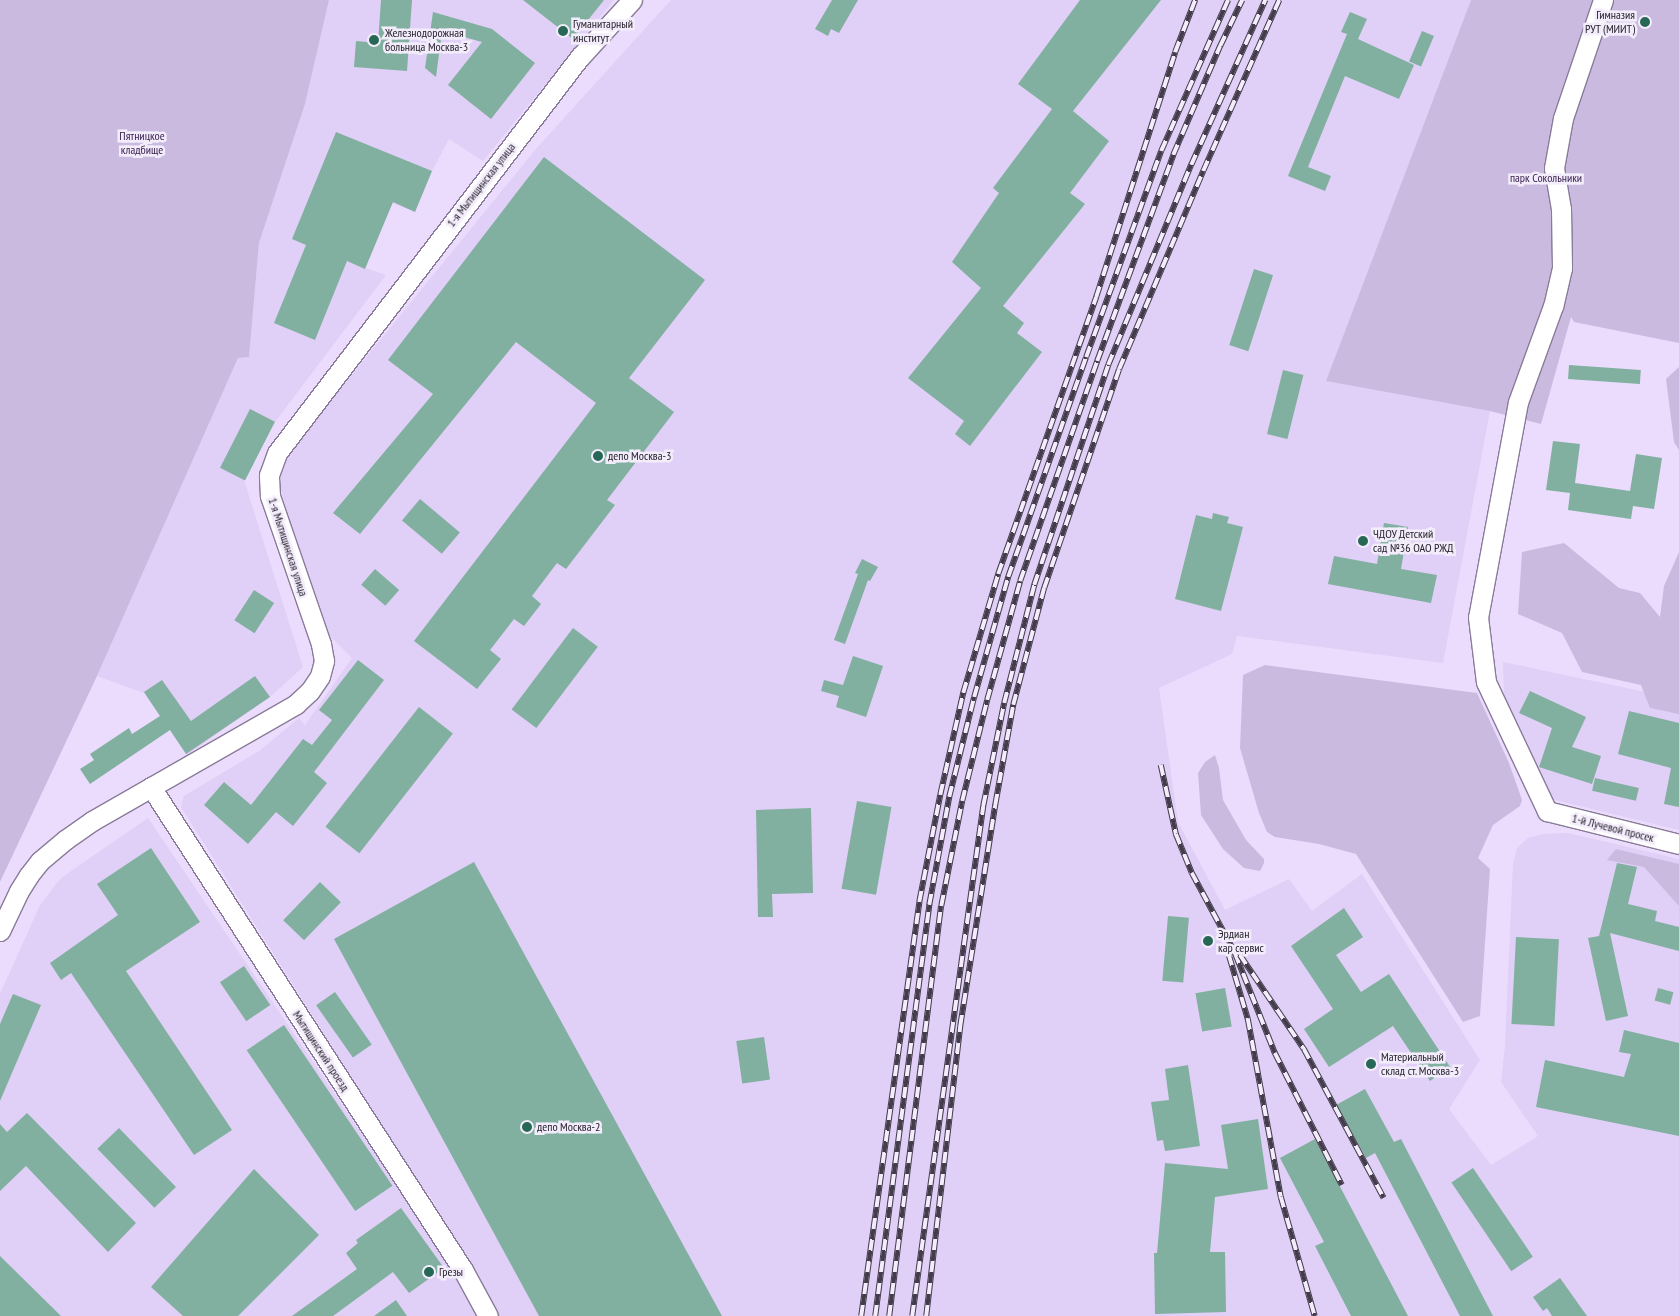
<!DOCTYPE html>
<meta charset="utf-8">
<style>
body{margin:0}
#map{position:relative;width:1679px;height:1316px;overflow:hidden;background:#ebdcfd;font-family:"PT Sans Narrow",sans-serif}
div>[style]{position:absolute}
.built>*{inset:0;background:#e0cff6}
.green>*{inset:0;background:#cbbadf}
.building>*{inset:0;background:#81b0a0;transform-origin:0 0}
.roads{filter:drop-shadow(1px 0 #897b99) drop-shadow(-1px 0 #897b99) drop-shadow(0 1px #897b99) drop-shadow(0 -1px #897b99)}
.minor>*{height:19px;margin:-9.5px;padding:0 9.5px;transform-origin:9.5px;border-radius:9.5px;background:#fff}
.rail>*{height:5.5px;margin-top:-2.75px;transform-origin:0;background:repeating-linear-gradient(90deg,#f3edfb 0 11px,#433c4b 0 22px);box-sizing:border-box;border-block:1px solid #433c4b}
.dots>*{width:14px;height:14px;translate:-50% -50%;box-sizing:border-box;border:2px solid #f3edfb;border-radius:50%}
span{translate:-50% -50%;white-space:nowrap;text-align:center;line-height:1.15;-webkit-text-stroke:5px #f3edfb;paint-order:stroke}
.poi-label{font-size:12px;color:#27222e}
.right{translate:-100% -50%;text-align:right}
.left{translate:0 -50%;text-align:left}
.park-label{font-size:12px;color:#3b2352}
.street-label{font-size:12px;color:#27222e}
</style>
<div id="map">
<div class="built">
<i style="clip-path:polygon(329px 0,614px 0,483px 161px,449px 139px,432px 171px,415px 212px,392px 203px,365px 268px,386px 275px,275px 422px,244px 480px,303px 667px,270px 697px,187px 755px,144px 693px,97px 676px,238px 358px,249px 357px,259px 243px,305px 104px)"></i>
<i style="clip-path:polygon(671px 0,1471px 0,1326px 381px,1490px 411px,1443px 663px,1237px 636px,1232px 654px,1159px 688px,1178px 822px,1225px 910px,1289px 879px,1312px 911px,1362px 874px,1480px 1060px,1449px 1109px,1491px 1165px,1538px 1136px,1501px 1082px,1505px 1046px,1513px 864px,1517px 848px,1528px 838px,1543px 834px,1568px 833px,1679px 859px,1679px 1316px,497px 1316px,432px 1207px,435px 1204px,428px 1193px,425px 1194px,181px 807px,184px 796px,259px 751px,299px 718px,305px 725px,352px 658px,330px 636px,285px 506px,281px 491px,281px 475px,289px 452px,535px 150px)"></i>
<i style="clip-path:polygon(1503px 662px,1679px 699px,1679px 830px,1551px 799px,1504px 696px)"></i>
<i style="clip-path:polygon(148px 818px,455px 1272px,478px 1316px,0 1316px,0 994px,40px 905px,61px 878px)"></i>
</div>
<div class="green">
<i style="clip-path:polygon(0 0,329px 0,305px 104px,259px 243px,249px 357px,238px 358px,97px 676px,0 882px)"></i>
<i style="clip-path:polygon(1471px 0,1679px 0,1679px 343px,1574px 322px,1571px 317px,1541px 424px,1490px 411px,1326px 381px)"></i>
<i style="clip-path:polygon(1679px 367px,1679px 450px,1674px 442px,1666px 379px)"></i>
<i style="clip-path:polygon(1564px 543px,1619px 588px,1640px 593px,1660px 617px,1664px 586px,1679px 552px,1679px 714px,1650px 708px,1641px 685px,1582px 672px,1562px 633px,1518px 614px,1522px 552px)"></i>
<i style="clip-path:polygon(1265px 665px,1477px 693px,1509px 763px,1522px 800px,1520px 806px,1493px 825px,1478px 858px,1490px 869px,1480px 1016px,1463px 1022px,1356px 854px,1319px 844px,1275px 837px,1267px 832px,1259px 813px,1240px 748px,1243px 675px)"></i>
<i style="clip-path:polygon(1215px 755px,1219px 768px,1223px 800px,1246px 840px,1264px 859px,1264px 863px,1260px 871px,1244px 868px,1223px 849px,1201px 815px,1198px 773px,1205px 762px)"></i>
<i style="clip-path:polygon(1616px 849px,1679px 864px,1679px 906px,1644px 867px,1607px 860px)"></i>
</div>
<div class="building">
<i style="clip-path:polygon(381px 0,412px 0,407px 71px,354px 67px,356px 41px,378px 43px)"></i>
<i style="clip-path:polygon(523px 0,604px 0,573px 39px)"></i>
<i style="clip-path:polygon(832px 0,858px 0,839px 33px,831px 29px,828px 36px,815px 29px)"></i>
<i style="clip-path:polygon(1080px 0,1161px 0,1073px 111px,1109px 141px,1070px 193px,1085px 204px,1003px 306px,1024px 323px,1017px 333px,1042px 352px,970px 446px,955px 434px,964px 421px,908px 378px,981px 288px,952px 262px,999px 193px,993px 188px,1052px 109px,1018px 84px)"></i>
<i style="clip-path:polygon(433px 12px,492px 29px,535px 63px,491px 119px,448px 85px,482px 42px,442px 31px,436px 77px,425px 68px)"></i>
<i style="clip-path:polygon(1350px 12px,1367px 19px,1358px 39px,1414px 65px,1399px 99px,1345px 76px,1308px 167px,1331px 176px,1325px 191px,1288px 176px,1347px 34px,1341px 32px)"></i>
<i style="left:1422px;top:31px;width:13px;height:33px;rotate:23deg"></i>
<i style="clip-path:polygon(336px 132px,432px 171px,415px 212px,393px 202px,365px 269px,347px 261px,315px 340px,274px 323px,306px 245px,292px 239px)"></i>
<i style="clip-path:polygon(544px 157px,705px 280px,629px 378px,674px 412px,607px 500px,615px 505px,566px 569px,557px 563px,532px 596px,541px 604px,524px 626px,514px 619px,490px 650px,501px 659px,477px 689px,414px 641px,596px 403px,516px 342px,360px 534px,333px 513px,433px 394px,388px 360px)"></i>
<i style="left:1254px;top:269px;width:20px;height:80px;rotate:18deg"></i>
<i style="left:1569px;top:365px;width:72px;height:14px;rotate:4deg"></i>
<i style="left:1283px;top:370px;width:21px;height:66px;rotate:14deg"></i>
<i style="left:250px;top:409px;width:28px;height:66px;rotate:27deg"></i>
<i style="clip-path:polygon(1553px 441px,1580px 444px,1575px 483px,1630px 491px,1636px 454px,1662px 458px,1654px 509px,1633px 506px,1631px 519px,1568px 510px,1570px 493px,1546px 490px)"></i>
<i style="left:420px;top:499px;width:52px;height:28px;rotate:40deg"></i>
<i style="clip-path:polygon(1213px 513px,1229px 517px,1227px 523px,1243px 527px,1221px 611px,1175px 599px,1196px 515px,1212px 519px)"></i>
<i style="clip-path:polygon(1384px 523px,1408px 527px,1401px 569px,1437px 575px,1431px 603px,1328px 584px,1334px 556px,1377px 564px)"></i>
<i style="clip-path:polygon(862px 559px,878px 567px,870px 581px,868px 580px,845px 644px,834px 640px,858px 574px,855px 573px)"></i>
<i style="left:375px;top:569px;width:32px;height:21px;rotate:41deg"></i>
<i style="left:254px;top:590px;width:24px;height:36px;rotate:33deg"></i>
<i style="left:573px;top:628px;width:31px;height:102px;rotate:37deg"></i>
<i style="clip-path:polygon(853px 656px,883px 666px,866px 717px,836px 707px,839px 696px,821px 691px,824px 680px,843px 685px)"></i>
<i style="clip-path:polygon(358px 660px,384px 680px,314px 772px,327px 783px,293px 826px,276px 812px,248px 844px,204px 805px,224px 782px,251px 805px,303px 739px,312px 745px,332px 720px,319px 710px)"></i>
<i style="clip-path:polygon(255px 676px,270px 697px,186px 754px,170px 730px,90px 784px,80px 769px,94px 760px,90px 754px,129px 728px,132px 734px,160px 716px,144px 692px,162px 680px,191px 721px)"></i>
<i style="clip-path:polygon(1530px 691px,1586px 717px,1572px 747px,1601px 756px,1592px 784px,1539px 767px,1552px 728px,1519px 713px)"></i>
<i style="left:419px;top:707px;width:43px;height:152px;rotate:38deg"></i>
<i style="clip-path:polygon(1629px 711px,1679px 723px,1679px 807px,1664px 804px,1671px 768px,1618px 754px)"></i>
<i style="left:1595px;top:778px;width:45px;height:13px;rotate:13deg"></i>
<i style="left:857px;top:801px;width:35px;height:89px;rotate:10deg"></i>
<i style="clip-path:polygon(811px 808px,813px 893px,772px 894px,773px 917px,758px 917px,756px 810px)"></i>
<i style="clip-path:polygon(151px 848px,200px 922px,126px 971px,232px 1130px,194px 1155px,71px 973px,61px 980px,50px 963px,118px 915px,97px 884px)"></i>
<i style="clip-path:polygon(474px 862px,722px 1316px,539px 1316px,334px 939px)"></i>
<i style="clip-path:polygon(1617px 863px,1637px 867px,1628px 904px,1657px 911px,1655px 921px,1679px 927px,1679px 951px,1610px 933px,1628px 1016px,1606px 1021px,1588px 938px,1599px 936px)"></i>
<i style="left:320px;top:882px;width:29px;height:53px;rotate:44deg"></i>
<i style="clip-path:polygon(1344px 908px,1363px 937px,1336px 955px,1361px 992px,1389px 974px,1450px 1067px,1430px 1081px,1393px 1026px,1329px 1067px,1304px 1029px,1333px 1009px,1291px 946px)"></i>
<i style="left:1168px;top:916px;width:21px;height:65px;rotate:5deg"></i>
<i style="left:1516px;top:937px;width:43px;height:87px;rotate:3deg"></i>
<i style="left:244px;top:966px;width:47px;height:29px;rotate:56deg"></i>
<i style="left:1225px;top:988px;width:39px;height:30px;rotate:80deg"></i>
<i style="left:1658px;top:988px;width:16px;height:13px;rotate:15deg"></i>
<i style="left:335px;top:992px;width:64px;height:23px;rotate:55deg"></i>
<i style="clip-path:polygon(13px 994px,41px 1005px,0 1101px,0 1024px)"></i>
<i style="left:284px;top:1025px;width:194px;height:45px;rotate:56deg"></i>
<i style="clip-path:polygon(1624px 1030px,1679px 1043px,1679px 1136px,1536px 1107px,1545px 1060px,1624px 1077px,1631px 1054px,1619px 1052px)"></i>
<i style="left:764px;top:1037px;width:43px;height:28px;rotate:82deg"></i>
<i style="clip-path:polygon(1188px 1065px,1200px 1146px,1165px 1151px,1163px 1140px,1157px 1141px,1151px 1102px,1169px 1100px,1165px 1069px)"></i>
<i style="clip-path:polygon(1365px 1089px,1394px 1142px,1401px 1139px,1493px 1316px,1460px 1316px,1375px 1153px,1366px 1158px,1336px 1105px)"></i>
<i style="clip-path:polygon(27px 1113px,136px 1223px,108px 1252px,26px 1166px,0 1191px,0 1124px,7px 1132px)"></i>
<i style="clip-path:polygon(1258px 1119px,1268px 1189px,1215px 1197px,1210px 1252px,1225px 1252px,1226px 1312px,1155px 1314px,1154px 1253px,1157px 1253px,1165px 1163px,1228px 1169px,1221px 1125px)"></i>
<i style="left:119px;top:1128px;width:82px;height:30px;rotate:46deg"></i>
<i style="clip-path:polygon(1315px 1139px,1408px 1316px,1351px 1316px,1315px 1246px,1324px 1242px,1280px 1158px)"></i>
<i style="left:1473px;top:1168px;width:107px;height:26px;rotate:56deg"></i>
<i style="clip-path:polygon(254px 1169px,319px 1235px,238px 1316px,183px 1316px,151px 1287px)"></i>
<i style="clip-path:polygon(401px 1208px,444px 1268px,409px 1293px,393px 1272px,333px 1316px,292px 1316px,357px 1269px,346px 1253px,358px 1243px,356px 1240px)"></i>
<i style="clip-path:polygon(0 1256px,61px 1316px,0 1316px)"></i>
<i style="clip-path:polygon(1560px 1278px,1587px 1316px,1552px 1316px,1547px 1308px,1543px 1311px,1533px 1297px)"></i>
<i style="clip-path:polygon(396px 1300px,407px 1316px,374px 1316px)"></i>
</div>
<div class="roads">
<div class="minor">
<i style="left:1603px;top:0;width:125px;rotate:108.7deg"></i>
<i style="left:1563px;top:118px;width:51px;rotate:100.2deg"></i>
<i style="left:1554px;top:168px;width:42px;rotate:80.3deg"></i>
<i style="left:1561px;top:209px;width:59px;rotate:89deg"></i>
<i style="left:1562px;top:268px;width:39px;rotate:103deg"></i>
<i style="left:1553px;top:306px;width:102px;rotate:110deg"></i>
<i style="left:1518px;top:402px;width:219px;rotate:100.5deg"></i>
<i style="left:1478px;top:617px;width:65px;rotate:83deg"></i>
<i style="left:1486px;top:682px;width:143px;rotate:64.7deg"></i>
<i style="left:1547px;top:811px;width:136px;rotate:14deg"></i>
<i style="left:151px;top:787px;width:575px;rotate:57.14deg"></i>
<i style="left:463px;top:1270px;width:52px;rotate:61.5deg"></i>
<i style="left:0;top:931px;width:44px;rotate:-64.6deg"></i>
<i style="left:19px;top:891px;width:19px;rotate:-58deg"></i>
<i style="left:29px;top:875px;width:18px;rotate:-52deg"></i>
<i style="left:40px;top:861px;width:33px;rotate:-40deg"></i>
<i style="left:65px;top:840px;width:33px;rotate:-35deg"></i>
<i style="left:92px;top:821px;width:235px;rotate:-29.8deg"></i>
<i style="left:296px;top:704px;width:19px;rotate:-43deg"></i>
<i style="left:310px;top:691px;width:18px;rotate:-56deg"></i>
<i style="left:320px;top:676px;width:16px;rotate:-75deg"></i>
<i style="left:324px;top:661px;width:17px;rotate:-100deg"></i>
<i style="left:321px;top:644px;width:157px;rotate:-109deg"></i>
<i style="left:270px;top:496px;width:21px;rotate:-93deg"></i>
<i style="left:269px;top:475px;width:23px;rotate:-70deg"></i>
<i style="left:277px;top:453px;width:499px;rotate:-52.6deg"></i>
<i style="left:580px;top:57px;width:77px;rotate:-47.6deg"></i>
</div>
</div>
<div class="rail">
<i style="left:1161px;top:765px;width:71px;rotate:77.7deg"></i>
<i style="left:1176px;top:834px;width:42px;rotate:67.7deg"></i>
<i style="left:1192px;top:873px;width:91px;rotate:61.7deg"></i>
<i style="left:1235px;top:953px;width:108px;rotate:68.2deg"></i>
<i style="left:1275px;top:1053px;width:148px;rotate:63.1deg"></i>
<i style="left:1229px;top:955px;width:67px;rotate:73.5deg"></i>
<i style="left:1248px;top:1019px;width:181px;rotate:79.5deg"></i>
<i style="left:1281px;top:1197px;width:124px;rotate:74.1deg"></i>
<i style="left:1240px;top:955px;width:114px;rotate:55.8deg"></i>
<i style="left:1304px;top:1049px;width:169px;rotate:61.8deg"></i>
<i style="left:861px;top:1316px;width:418px;rotate:-82deg"></i>
<i style="left:919px;top:902px;width:109px;rotate:-78.9deg"></i>
<i style="left:940px;top:795px;width:105px;rotate:-77.3deg"></i>
<i style="left:963px;top:693px;width:124px;rotate:-73.6deg"></i>
<i style="left:998px;top:574px;width:294px;rotate:-70.5deg"></i>
<i style="left:1096px;top:297px;width:257px;rotate:-72.1deg"></i>
<i style="left:1175px;top:52px;width:56px;rotate:-69deg"></i>
<i style="left:875px;top:1316px;width:415px;rotate:-82.5deg"></i>
<i style="left:929px;top:905px;width:110px;rotate:-79.5deg"></i>
<i style="left:949px;top:797px;width:103px;rotate:-76deg"></i>
<i style="left:974px;top:697px;width:125px;rotate:-74.2deg"></i>
<i style="left:1008px;top:577px;width:233px;rotate:-70.5deg"></i>
<i style="left:1086px;top:357px;width:219px;rotate:-70deg"></i>
<i style="left:1161px;top:151px;width:165px;rotate:-66.1deg"></i>
<i style="left:889px;top:1316px;width:413px;rotate:-82.8deg"></i>
<i style="left:941px;top:906px;width:107px;rotate:-78.7deg"></i>
<i style="left:962px;top:801px;width:104px;rotate:-76.1deg"></i>
<i style="left:987px;top:700px;width:123px;rotate:-74.5deg"></i>
<i style="left:1020px;top:581px;width:233px;rotate:-70.7deg"></i>
<i style="left:1097px;top:361px;width:220px;rotate:-69.7deg"></i>
<i style="left:1173px;top:155px;width:119px;rotate:-66.7deg"></i>
<i style="left:1220px;top:46px;width:51px;rotate:-64.4deg"></i>
<i style="left:912px;top:1316px;width:515px;rotate:-82.07deg"></i>
<i style="left:983px;top:806px;width:105px;rotate:-78.5deg"></i>
<i style="left:1004px;top:703px;width:122px;rotate:-75.7deg"></i>
<i style="left:1034px;top:585px;width:232px;rotate:-71.4deg"></i>
<i style="left:1108px;top:365px;width:217px;rotate:-67.5deg"></i>
<i style="left:1191px;top:165px;width:181px;rotate:-65.8deg"></i>
<i style="left:926px;top:1316px;width:292px;rotate:-83.3deg"></i>
<i style="left:960px;top:1026px;width:224px;rotate:-81deg"></i>
<i style="left:995px;top:805px;width:102px;rotate:-79.8deg"></i>
<i style="left:1013px;top:705px;width:121px;rotate:-75.2deg"></i>
<i style="left:1044px;top:588px;width:231px;rotate:-71.1deg"></i>
<i style="left:1119px;top:369px;width:215px;rotate:-67deg"></i>
<i style="left:1203px;top:171px;width:187px;rotate:-66deg"></i>
</div>
<div class="dots">
<i style="left:1645px;top:22px;background:#276755"></i>
<i style="left:563px;top:31px;background:#276755"></i>
<i style="left:374px;top:40px;background:#276755"></i>
<i style="left:598px;top:456px;background:#276755"></i>
<i style="left:1363px;top:541px;background:#276755"></i>
<i style="left:1208px;top:941px;background:#276755"></i>
<i style="left:1371px;top:1064px;background:#276755"></i>
<i style="left:527px;top:1127px;background:#276755"></i>
<i style="left:429px;top:1272px;background:#276755"></i>
</div>
<div class="poi-label">
<span class="right" style="left:1635px;top:22px">Гимназия<br>РУТ (МИИТ)</span>
<span class="left" style="left:573px;top:31px">Гуманитарный<br>институт</span>
<span class="left" style="left:385px;top:40px">Железнодорожная<br>больница Москва-3</span>
<span class="left" style="left:608px;top:456px">депо Москва-3</span>
<span class="left" style="left:1373px;top:541px">ЧДОУ Детский<br>сад №36 ОАО РЖД</span>
<span class="left" style="left:1218px;top:941px">Эрдиан<br>кар сервис</span>
<span class="left" style="left:1381px;top:1064px">Материальный<br>склад ст. Москва-3</span>
<span class="left" style="left:537px;top:1127px">депо Москва-2</span>
<span class="left" style="left:439px;top:1272px">Грезы</span>
</div>
<div class="park-label">
<span style="left:142px;top:143px">Пятницкое<br>кладбище</span>
<span style="left:1546px;top:178px">парк Сокольники</span>
</div>
<div class="street-label">
<span style="left:481px;top:185px;rotate:-52deg">1-я Мытищинская улица</span>
<span style="left:288px;top:547px;rotate:72deg">1-я Мытищинская улица</span>
<span style="left:1613px;top:828px;rotate:14deg">1-й Лучевой просек</span>
<span style="left:321px;top:1051px;rotate:57deg">Мытищинский проезд</span>
</div>
</div>
